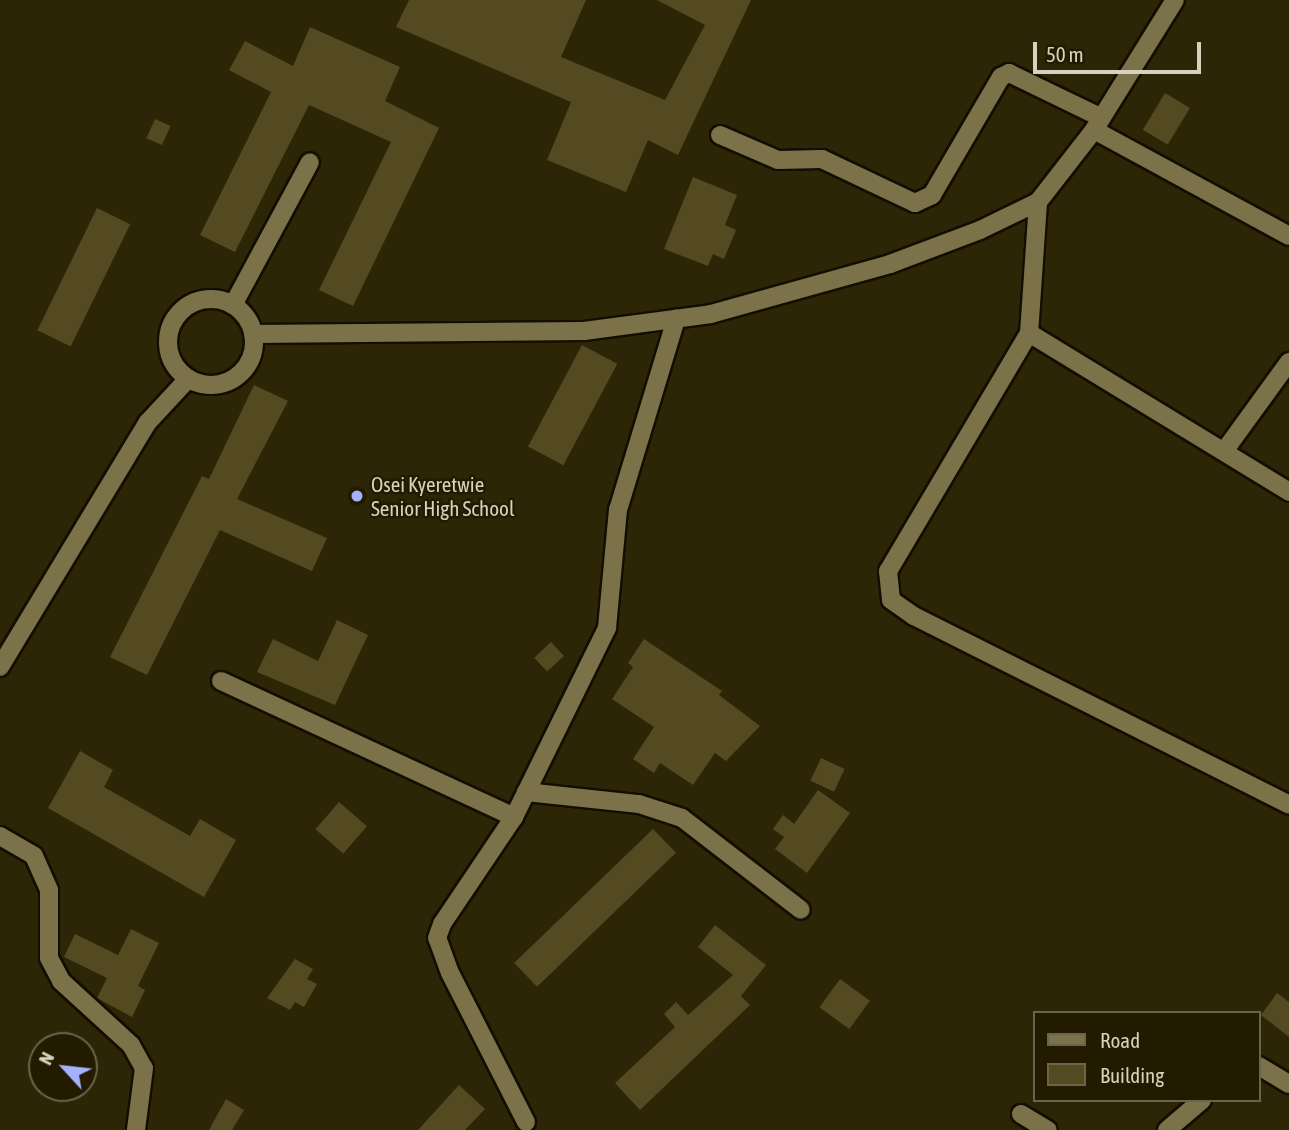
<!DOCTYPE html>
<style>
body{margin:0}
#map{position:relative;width:1289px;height:1130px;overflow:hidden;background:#2c2506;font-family:"Asap Condensed",sans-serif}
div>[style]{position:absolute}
.building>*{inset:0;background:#534a21;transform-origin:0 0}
.roads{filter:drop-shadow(2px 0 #130e00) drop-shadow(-2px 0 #130e00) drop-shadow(0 2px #130e00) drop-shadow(0 -2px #130e00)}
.minor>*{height:18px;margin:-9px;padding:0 9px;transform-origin:9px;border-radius:9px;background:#7b7249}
.minor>.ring{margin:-9px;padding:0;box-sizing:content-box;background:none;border:18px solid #7b7249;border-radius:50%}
.dots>*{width:19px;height:19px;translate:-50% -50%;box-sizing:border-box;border:4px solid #221b00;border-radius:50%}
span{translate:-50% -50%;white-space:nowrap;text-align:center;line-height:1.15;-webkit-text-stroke:5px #221b00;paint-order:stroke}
.poi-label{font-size:21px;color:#d7d2bd}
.left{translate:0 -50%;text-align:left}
.legend{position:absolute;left:1033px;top:1011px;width:228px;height:91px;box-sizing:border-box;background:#221b00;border:2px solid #6a644c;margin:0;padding:9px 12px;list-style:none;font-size:21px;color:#d7d2bd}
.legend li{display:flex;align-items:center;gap:14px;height:35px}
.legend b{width:35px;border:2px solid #6a644c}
.north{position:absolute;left:28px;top:1032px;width:70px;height:70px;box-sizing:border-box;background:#221b00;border:2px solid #6a644c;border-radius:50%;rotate:297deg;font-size:19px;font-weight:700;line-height:28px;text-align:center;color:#d7d2bd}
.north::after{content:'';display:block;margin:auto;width:24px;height:32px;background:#a6b1fc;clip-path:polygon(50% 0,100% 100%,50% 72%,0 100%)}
.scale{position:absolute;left:1033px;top:42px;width:168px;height:32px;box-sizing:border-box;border:4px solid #d7d2bd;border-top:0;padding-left:9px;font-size:21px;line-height:24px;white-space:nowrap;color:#d7d2bd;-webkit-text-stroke:5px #221b00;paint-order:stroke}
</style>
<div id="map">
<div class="building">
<i style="clip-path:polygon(409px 0,586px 0,561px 57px,665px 100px,705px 25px,657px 0,751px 0,678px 155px,648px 140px,626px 192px,547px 160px,571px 102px,396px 27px)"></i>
<i style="clip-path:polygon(310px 27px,400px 67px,385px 101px,439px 128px,353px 306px,319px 290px,391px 142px,309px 105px,235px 252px,200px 235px,271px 92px,229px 70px,245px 41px,293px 66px)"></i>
<i style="left:1165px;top:93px;width:29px;height:43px;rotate:31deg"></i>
<i style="left:155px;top:119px;width:17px;height:21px;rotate:24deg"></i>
<i style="clip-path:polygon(693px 177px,737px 195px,725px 225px,736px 230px,724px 259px,713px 254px,708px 266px,664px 249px)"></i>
<i style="left:97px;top:208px;width:37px;height:136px;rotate:26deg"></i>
<i style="left:582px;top:345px;width:40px;height:115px;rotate:28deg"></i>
<i style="clip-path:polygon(254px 385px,288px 401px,237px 499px,327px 538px,312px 571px,220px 530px,147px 675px,110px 657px,202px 476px,209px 479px)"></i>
<i style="clip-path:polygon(337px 620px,368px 635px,335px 705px,257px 672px,273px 639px,318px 661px)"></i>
<i style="clip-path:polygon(644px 639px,722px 691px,719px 695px,760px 726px,726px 761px,715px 753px,693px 785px,660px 763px,654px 773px,633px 759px,654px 727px,612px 699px,633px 667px,628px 663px)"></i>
<i style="left:551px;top:642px;width:19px;height:23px;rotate:47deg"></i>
<i style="clip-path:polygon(80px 751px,113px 770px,104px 787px,190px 836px,200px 819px,236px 840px,204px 897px,48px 808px)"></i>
<i style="left:821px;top:758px;width:26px;height:25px;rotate:25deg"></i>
<i style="clip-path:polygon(818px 790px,850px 813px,807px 873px,775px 849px,784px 837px,773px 829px,783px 815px,794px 824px)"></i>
<i style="left:339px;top:802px;width:37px;height:36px;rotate:41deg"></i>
<i style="left:653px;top:829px;width:33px;height:193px;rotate:46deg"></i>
<i style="clip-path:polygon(715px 925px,766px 965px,741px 996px,750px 1005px,640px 1110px,615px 1083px,675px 1027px,664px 1014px,676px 1002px,688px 1015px,733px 975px,698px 947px)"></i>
<i style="clip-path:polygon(131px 929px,159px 943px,138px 986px,145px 990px,132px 1017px,97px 998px,107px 978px,64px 957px,75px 934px,118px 955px)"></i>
<i style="clip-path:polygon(295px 959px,313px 969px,307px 979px,317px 984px,304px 1007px,295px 1002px,290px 1010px,267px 998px)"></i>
<i style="left:840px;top:979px;width:37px;height:35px;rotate:36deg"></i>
<i style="clip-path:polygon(1277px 993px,1289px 1002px,1289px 1037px,1261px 1015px)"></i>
<i style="clip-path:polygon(459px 1085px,485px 1109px,465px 1130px,418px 1130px)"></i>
<i style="clip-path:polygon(226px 1099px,244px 1110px,232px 1130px,209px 1130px)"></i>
</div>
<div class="roads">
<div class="minor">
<i style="left:1094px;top:130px;width:222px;rotate:28.5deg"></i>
<i style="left:720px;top:135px;width:63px;rotate:23.3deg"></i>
<i style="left:778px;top:160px;width:44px;rotate:-1.3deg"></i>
<i style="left:822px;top:159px;width:103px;rotate:25.3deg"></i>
<i style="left:915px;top:203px;width:19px;rotate:-25deg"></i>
<i style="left:932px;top:195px;width:137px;rotate:-59.7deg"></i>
<i style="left:1001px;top:77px;width:9px;rotate:-27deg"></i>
<i style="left:1009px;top:73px;width:103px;rotate:25.8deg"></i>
<i style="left:1038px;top:202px;width:131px;rotate:93.9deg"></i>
<i style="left:1029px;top:333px;width:277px;rotate:120.6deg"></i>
<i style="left:888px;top:571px;width:29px;rotate:84deg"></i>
<i style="left:891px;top:600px;width:28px;rotate:35deg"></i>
<i style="left:914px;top:616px;width:420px;rotate:26.7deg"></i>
<i class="ring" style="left:168px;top:299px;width:68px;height:68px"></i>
<i style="left:233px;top:305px;width:162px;rotate:-61.7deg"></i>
<i style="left:1029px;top:333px;width:305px;rotate:31.4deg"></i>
<i style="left:253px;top:334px;width:331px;rotate:-0.5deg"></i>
<i style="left:584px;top:331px;width:128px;rotate:-7.6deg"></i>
<i style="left:711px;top:314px;width:186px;rotate:-15.6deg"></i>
<i style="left:890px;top:264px;width:96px;rotate:-20.7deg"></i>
<i style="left:980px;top:230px;width:64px;rotate:-25.8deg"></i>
<i style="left:1038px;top:202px;width:91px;rotate:-52.1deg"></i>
<i style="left:1094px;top:130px;width:153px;rotate:-58.1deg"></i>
<i style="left:1225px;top:450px;width:109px;rotate:-54deg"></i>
<i style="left:0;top:667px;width:286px;rotate:-58.9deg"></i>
<i style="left:148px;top:422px;width:59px;rotate:-47.1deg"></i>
<i style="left:221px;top:681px;width:323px;rotate:24.9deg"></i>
<i style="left:526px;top:792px;width:114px;rotate:6.1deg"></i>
<i style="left:639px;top:804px;width:45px;rotate:18deg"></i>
<i style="left:682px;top:818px;width:150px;rotate:37.7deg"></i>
<i style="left:0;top:836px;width:39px;rotate:30deg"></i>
<i style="left:34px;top:856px;width:37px;rotate:66deg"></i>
<i style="left:49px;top:890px;width:68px;rotate:90deg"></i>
<i style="left:49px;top:958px;width:26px;rotate:62deg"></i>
<i style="left:61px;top:981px;width:95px;rotate:42.4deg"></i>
<i style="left:131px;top:1045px;width:26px;rotate:61deg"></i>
<i style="left:144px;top:1068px;width:63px;rotate:97.4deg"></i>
<i style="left:1259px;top:1066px;width:35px;rotate:31deg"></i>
<i style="left:1021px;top:1114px;width:31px;rotate:31deg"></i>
<i style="left:526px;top:1122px;width:167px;rotate:-117deg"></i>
<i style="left:450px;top:973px;width:37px;rotate:-110deg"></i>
<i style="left:437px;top:938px;width:15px;rotate:-70deg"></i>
<i style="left:442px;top:924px;width:129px;rotate:-56.1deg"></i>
<i style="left:514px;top:817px;width:211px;rotate:-63.8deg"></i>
<i style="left:607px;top:628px;width:119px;rotate:-84.7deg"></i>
<i style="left:618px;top:510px;width:200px;rotate:-73.1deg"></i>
<i style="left:1167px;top:1130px;width:46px;rotate:-40.6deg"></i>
</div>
</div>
<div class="dots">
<i style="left:357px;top:496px;background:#a6b1fc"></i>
</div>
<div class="poi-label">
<span class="left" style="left:371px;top:496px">Osei Kyeretwie<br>Senior High School</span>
</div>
<ul class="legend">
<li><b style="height:9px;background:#7b7249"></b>Road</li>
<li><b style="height:19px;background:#534a21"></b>Building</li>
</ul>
<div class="north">N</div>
<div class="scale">50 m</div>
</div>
